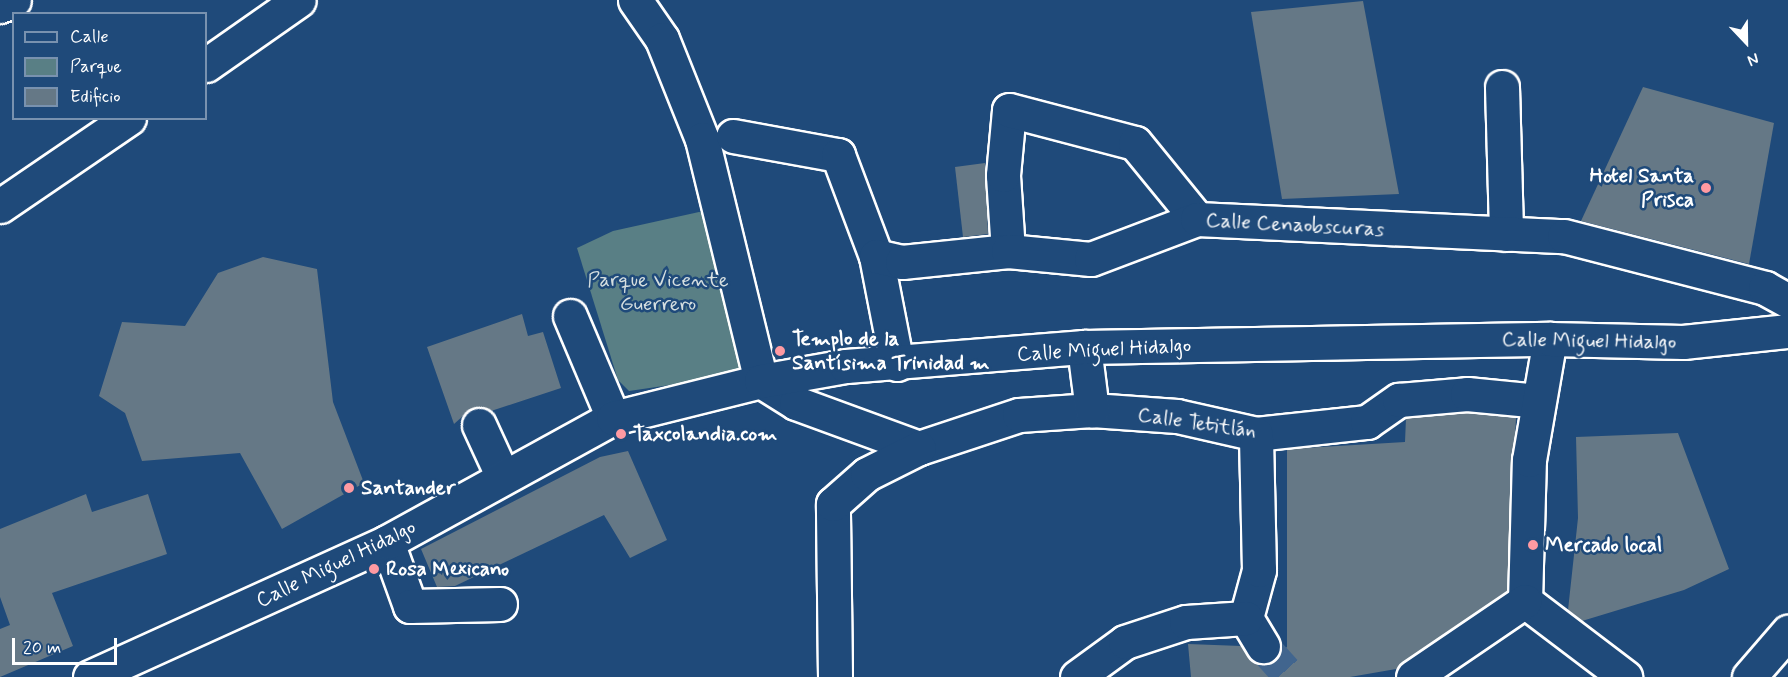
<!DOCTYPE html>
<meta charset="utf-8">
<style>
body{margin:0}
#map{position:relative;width:1788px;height:677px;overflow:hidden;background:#1f4a7a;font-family:Mynerve,sans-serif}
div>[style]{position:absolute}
.green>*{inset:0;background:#597f85}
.building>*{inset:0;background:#657886}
.minor-tunnel>*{height:33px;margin-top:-16.5px;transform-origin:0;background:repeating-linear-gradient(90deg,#41658e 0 33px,transparent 0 49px)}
.roads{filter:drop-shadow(2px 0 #fff) drop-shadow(-2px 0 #fff) drop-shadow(0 2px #fff) drop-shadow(0 -2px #fff)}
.minor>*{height:33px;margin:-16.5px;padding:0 16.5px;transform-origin:16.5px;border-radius:16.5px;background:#1f4a7a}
.dots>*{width:16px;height:16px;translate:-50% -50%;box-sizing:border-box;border:3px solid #1f4a7a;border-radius:50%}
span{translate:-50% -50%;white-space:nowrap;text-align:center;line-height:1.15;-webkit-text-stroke:5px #1f4a7a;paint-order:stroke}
.poi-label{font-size:21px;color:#fff;font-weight:700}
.right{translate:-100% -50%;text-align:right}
.left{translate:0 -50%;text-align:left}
.street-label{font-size:21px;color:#fff}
.park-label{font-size:21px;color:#d6dfe0}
.legend{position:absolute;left:12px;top:12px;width:195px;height:108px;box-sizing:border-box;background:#1f4a7a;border:2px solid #7992af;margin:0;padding:8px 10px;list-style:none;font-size:18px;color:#fff}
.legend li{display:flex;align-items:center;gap:12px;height:30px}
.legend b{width:30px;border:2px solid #7992af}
.north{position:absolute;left:1716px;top:12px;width:60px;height:60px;-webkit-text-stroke:4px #1f4a7a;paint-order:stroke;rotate:158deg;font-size:16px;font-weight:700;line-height:24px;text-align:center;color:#fff}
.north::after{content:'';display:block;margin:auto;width:21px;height:27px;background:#fff;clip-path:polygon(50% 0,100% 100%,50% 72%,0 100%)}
.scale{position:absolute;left:12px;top:638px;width:105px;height:27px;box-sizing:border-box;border:3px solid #fff;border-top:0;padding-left:8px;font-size:18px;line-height:21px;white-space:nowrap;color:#fff;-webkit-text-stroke:4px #1f4a7a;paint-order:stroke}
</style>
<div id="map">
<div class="green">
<i style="clip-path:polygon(699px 212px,709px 214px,759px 372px,629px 391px,618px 380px,577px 248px,613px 231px)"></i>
</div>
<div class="building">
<i style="clip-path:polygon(1363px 1px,1399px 194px,1282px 199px,1251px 12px)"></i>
<i style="clip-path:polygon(1643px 87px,1774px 123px,1749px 264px,1581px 221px)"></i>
<i style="clip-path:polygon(985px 163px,988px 234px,963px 237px,955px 167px)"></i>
<i style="clip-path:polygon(263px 257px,317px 269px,333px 402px,364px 483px,282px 529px,240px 453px,142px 461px,125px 413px,99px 396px,122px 322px,185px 326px,218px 273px)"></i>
<i style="clip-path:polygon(522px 314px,528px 336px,543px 332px,561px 388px,491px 411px,472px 408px,454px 424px,427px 347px)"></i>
<i style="clip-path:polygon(1467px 413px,1516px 418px,1507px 591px,1396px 669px,1350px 677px,1191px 677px,1188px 644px,1241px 646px,1263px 665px,1287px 647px,1287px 449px,1405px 442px,1406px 418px)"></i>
<i style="clip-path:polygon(1678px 433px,1729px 569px,1684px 590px,1582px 621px,1568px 610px,1578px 518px,1576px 437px)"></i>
<i style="clip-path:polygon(628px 451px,667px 540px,630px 558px,604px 515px,455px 586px,437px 587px,421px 549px,600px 457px)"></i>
<i style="clip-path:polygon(86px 494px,92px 512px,148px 494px,167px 554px,52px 593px,73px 646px,0 677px,0 629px,10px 625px,0 597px,0 529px)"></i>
</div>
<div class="minor-tunnel">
<i style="left:1263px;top:646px;width:42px;rotate:47.9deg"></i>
</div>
<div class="roads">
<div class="minor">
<i style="left:635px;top:0;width:47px;rotate:55.3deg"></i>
<i style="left:662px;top:39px;width:108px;rotate:68.2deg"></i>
<i style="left:702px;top:139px;width:249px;rotate:76.3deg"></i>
<i style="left:761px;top:381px;width:41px;rotate:32.2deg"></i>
<i style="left:796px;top:403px;width:131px;rotate:20.1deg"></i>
<i style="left:919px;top:448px;width:105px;rotate:-18.3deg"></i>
<i style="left:1019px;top:415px;width:73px;rotate:-3.9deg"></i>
<i style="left:1092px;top:410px;width:85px;rotate:4deg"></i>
<i style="left:1177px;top:416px;width:81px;rotate:12.8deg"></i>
<i style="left:1256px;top:434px;width:112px;rotate:-6.2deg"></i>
<i style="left:1367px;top:422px;width:39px;rotate:-35deg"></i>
<i style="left:1399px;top:400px;width:68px;rotate:-5deg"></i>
<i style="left:1467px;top:394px;width:71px;rotate:5.6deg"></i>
<i style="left:0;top:6px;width:15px;rotate:-23deg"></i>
<i style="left:206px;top:65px;width:113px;rotate:-35deg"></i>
<i style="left:1502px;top:87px;width:147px;rotate:88.4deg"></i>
<i style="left:733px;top:136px;width:107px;rotate:10.3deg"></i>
<i style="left:838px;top:155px;width:108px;rotate:69.4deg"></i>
<i style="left:876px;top:256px;width:110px;rotate:79deg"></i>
<i style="left:0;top:206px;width:156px;rotate:-34.3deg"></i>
<i style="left:1008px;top:251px;width:76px;rotate:-93.8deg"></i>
<i style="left:1003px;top:175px;width:65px;rotate:-84.7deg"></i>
<i style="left:1009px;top:110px;width:130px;rotate:14.7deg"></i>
<i style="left:1135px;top:143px;width:98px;rotate:50.8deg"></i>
<i style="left:876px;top:256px;width:27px;rotate:13deg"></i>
<i style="left:902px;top:262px;width:107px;rotate:-5.9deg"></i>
<i style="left:1008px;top:251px;width:83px;rotate:5.5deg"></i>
<i style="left:1091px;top:259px;width:113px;rotate:-20.7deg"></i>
<i style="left:1197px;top:219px;width:367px;rotate:2.7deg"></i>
<i style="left:1564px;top:236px;width:208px;rotate:14.5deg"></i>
<i style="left:1765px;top:288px;width:26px;rotate:29deg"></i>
<i style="left:570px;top:316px;width:111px;rotate:67.1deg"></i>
<i style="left:1084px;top:347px;width:64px;rotate:82.8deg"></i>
<i style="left:479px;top:425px;width:55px;rotate:65.3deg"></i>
<i style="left:387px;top:542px;width:68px;rotate:70.2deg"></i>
<i style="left:410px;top:606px;width:90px;rotate:-1.3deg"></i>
<i style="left:1525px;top:601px;width:141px;rotate:-88.4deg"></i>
<i style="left:1529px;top:460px;width:123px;rotate:-80.2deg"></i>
<i style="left:1525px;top:601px;width:126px;rotate:37.2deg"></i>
<i style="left:1246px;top:618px;width:50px;rotate:-74.8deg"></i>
<i style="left:1259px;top:570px;width:136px;rotate:-91.3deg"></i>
<i style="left:1246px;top:618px;width:33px;rotate:59deg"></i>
<i style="left:90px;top:677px;width:326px;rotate:-24.4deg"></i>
<i style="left:387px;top:542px;width:258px;rotate:-28.8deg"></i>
<i style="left:613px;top:418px;width:153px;rotate:-14deg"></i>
<i style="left:761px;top:381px;width:86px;rotate:-10deg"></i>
<i style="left:846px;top:366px;width:239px;rotate:-4.6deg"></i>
<i style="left:1084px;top:347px;width:466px;rotate:-1deg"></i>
<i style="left:1550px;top:339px;width:133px;rotate:1.3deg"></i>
<i style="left:1683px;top:342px;width:106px;rotate:-6deg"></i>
<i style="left:835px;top:677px;width:173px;rotate:-90.7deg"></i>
<i style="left:833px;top:504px;width:45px;rotate:-41.4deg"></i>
<i style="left:867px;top:474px;width:58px;rotate:-26.6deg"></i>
<i style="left:1077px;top:677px;width:59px;rotate:-36.1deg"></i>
<i style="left:1125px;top:642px;width:64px;rotate:-18.2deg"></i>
<i style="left:1186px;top:622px;width:60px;rotate:-3.8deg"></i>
<i style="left:1413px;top:677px;width:135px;rotate:-34.2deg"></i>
<i style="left:1749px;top:677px;width:60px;rotate:-49.1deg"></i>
</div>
</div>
<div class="dots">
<i style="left:1706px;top:188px;background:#ff9aa2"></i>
<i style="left:780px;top:351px;background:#ff9aa2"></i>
<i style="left:621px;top:434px;background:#ff9aa2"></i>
<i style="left:349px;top:488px;background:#ff9aa2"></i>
<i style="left:1533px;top:545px;background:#ff9aa2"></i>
<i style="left:374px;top:569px;background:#ff9aa2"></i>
</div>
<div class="poi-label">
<span class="right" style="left:1694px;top:188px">Hotel Santa<br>Prisca</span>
<span class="left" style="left:792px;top:351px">Templo de la<br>Santísima Trinidad m</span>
<span class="left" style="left:633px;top:434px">Taxcolandia.com</span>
<span class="left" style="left:361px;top:488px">Santander</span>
<span class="left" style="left:1545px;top:545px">Mercado local</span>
<span class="left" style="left:386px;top:569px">Rosa Mexicano</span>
</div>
<div class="street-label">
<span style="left:1295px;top:225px;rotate:3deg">Calle Cenaobscuras</span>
<span style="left:1589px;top:341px;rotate:1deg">Calle Miguel Hidalgo</span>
<span style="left:1104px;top:350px;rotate:-3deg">Calle Miguel Hidalgo</span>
<span style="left:1197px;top:423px;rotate:8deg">Calle Tetitlán</span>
<span style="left:336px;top:564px;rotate:-26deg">Calle Miguel Hidalgo</span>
</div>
<div class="park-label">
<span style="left:658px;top:292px">Parque Vicente<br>Guerrero</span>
</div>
<ul class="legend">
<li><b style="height:8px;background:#1f4a7a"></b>Calle</li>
<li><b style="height:16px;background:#597f85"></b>Parque</li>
<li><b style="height:16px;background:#657886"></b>Edificio</li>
</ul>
<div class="north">N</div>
<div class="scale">20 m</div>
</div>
